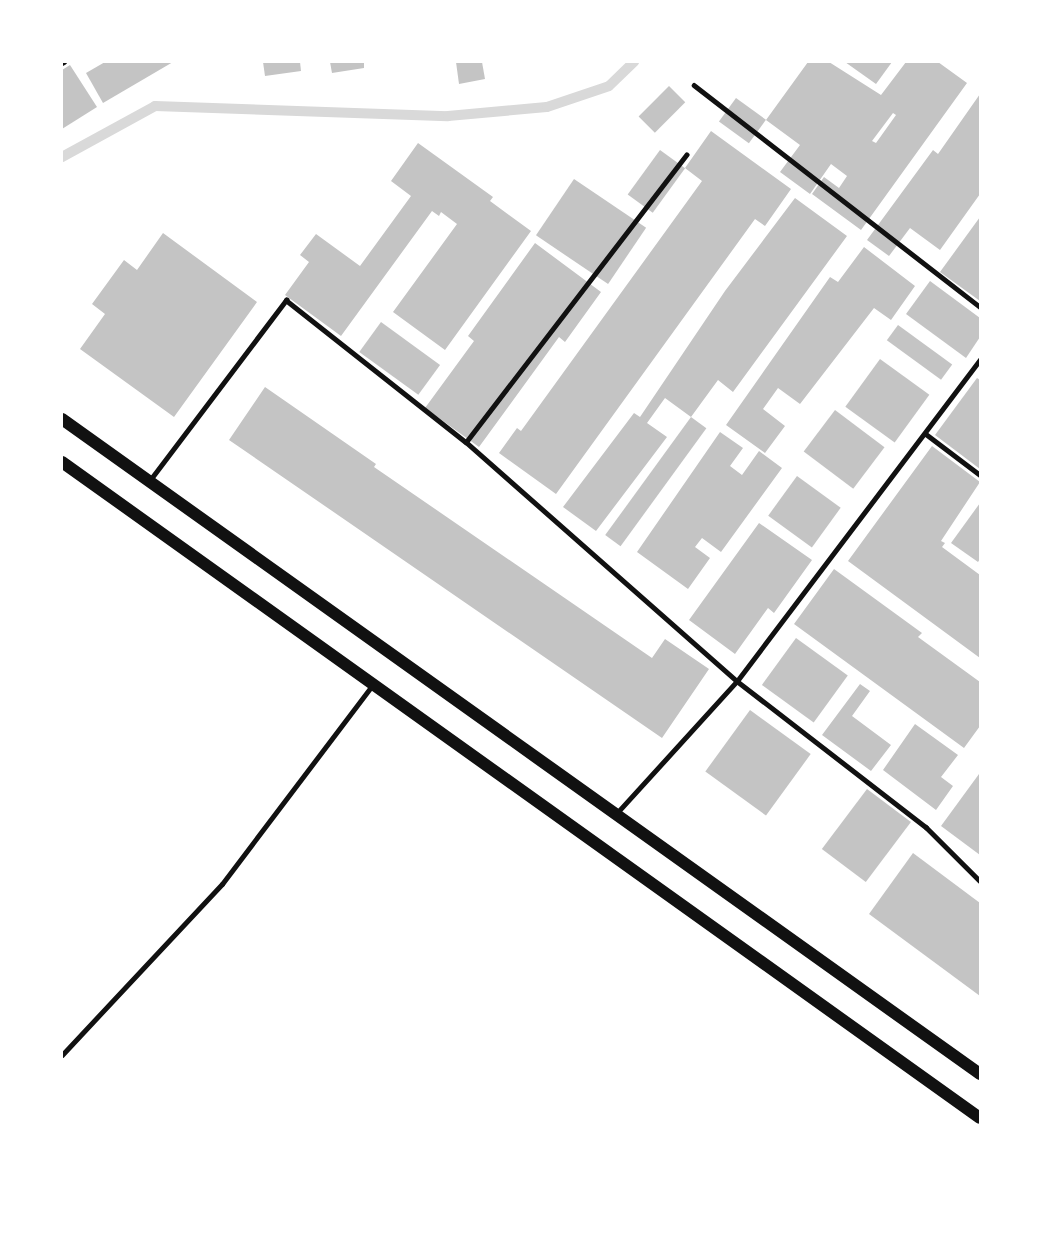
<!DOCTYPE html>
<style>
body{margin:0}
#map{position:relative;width:1042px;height:1247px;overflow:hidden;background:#fff;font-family:Helvetica,sans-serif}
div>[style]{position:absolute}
.stream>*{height:10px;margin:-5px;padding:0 5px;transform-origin:5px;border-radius:5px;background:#d9d9d9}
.building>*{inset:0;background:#c4c4c4;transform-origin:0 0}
.service>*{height:4.5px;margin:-2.25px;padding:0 2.25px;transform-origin:2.25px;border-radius:2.25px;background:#111}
.secondary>*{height:12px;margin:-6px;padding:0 6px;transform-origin:6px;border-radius:6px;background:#111}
span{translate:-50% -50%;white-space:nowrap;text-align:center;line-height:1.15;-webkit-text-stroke:6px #fff;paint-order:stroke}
.frame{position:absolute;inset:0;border:63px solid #fff;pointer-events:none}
</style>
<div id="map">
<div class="stream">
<i style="left:62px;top:157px;width:106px;rotate:-28.7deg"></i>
<i style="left:155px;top:106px;width:293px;rotate:2deg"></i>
<i style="left:448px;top:116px;width:99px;rotate:-5.2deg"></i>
<i style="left:547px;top:107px;width:65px;rotate:-18.7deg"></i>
<i style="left:609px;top:86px;width:35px;rotate:-44deg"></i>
</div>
<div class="building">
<i style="clip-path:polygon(105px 62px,173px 62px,103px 103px,86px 73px)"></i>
<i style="clip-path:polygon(263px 62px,300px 62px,301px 71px,265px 76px)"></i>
<i style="clip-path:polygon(330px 62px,364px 62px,364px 68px,332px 73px)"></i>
<i style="clip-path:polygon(456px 62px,482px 62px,485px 79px,459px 84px)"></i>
<i style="clip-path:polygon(evenodd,808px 62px,829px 62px,881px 95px,906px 62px,938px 62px,967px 83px,861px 230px,812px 194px,824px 177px,839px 188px,847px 176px,831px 164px,810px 194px,780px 172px,800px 145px,766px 120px,808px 62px,893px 113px,896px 115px,876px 143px,872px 141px,893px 113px)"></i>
<i style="clip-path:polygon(845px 62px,892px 62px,876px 84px)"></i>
<i style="clip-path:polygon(70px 65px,97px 107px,62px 129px,62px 70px)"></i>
<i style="left:669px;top:86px;width:23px;height:43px;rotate:45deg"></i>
<i style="clip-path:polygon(980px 94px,980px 194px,940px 250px,910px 228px,889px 256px,867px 240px,933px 150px,938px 154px)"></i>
<i style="left:736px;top:98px;width:37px;height:29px;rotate:36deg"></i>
<i style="clip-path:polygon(711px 131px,791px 189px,765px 226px,755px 219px,556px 494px,499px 453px,517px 428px,521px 431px,702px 181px,685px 168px)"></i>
<i style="clip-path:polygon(418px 143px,493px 197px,490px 201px,531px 231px,445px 350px,393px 312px,457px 224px,441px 212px,439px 216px,432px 211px,341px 336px,285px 295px,309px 262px,300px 255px,316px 234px,360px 266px,411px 196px,391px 181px)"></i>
<i style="left:660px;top:150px;width:31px;height:55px;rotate:36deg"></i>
<i style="left:574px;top:179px;width:87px;height:68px;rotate:34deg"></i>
<i style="clip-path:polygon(795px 198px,847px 236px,733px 392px,718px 380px,691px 417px,665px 398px,647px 423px,667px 437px,596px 531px,563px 507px,634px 413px,640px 417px,725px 291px)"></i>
<i style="clip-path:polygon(980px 217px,980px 301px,940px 272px)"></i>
<i style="clip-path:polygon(163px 233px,257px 302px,174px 417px,80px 349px,105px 314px,92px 304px,124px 260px,137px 270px)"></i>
<i style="clip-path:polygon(535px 243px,601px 292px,565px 342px,559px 337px,479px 447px,425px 408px,474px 341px,468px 336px)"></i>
<i style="clip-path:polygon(864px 247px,915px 286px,891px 320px,874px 308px,800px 404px,778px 388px,763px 409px,785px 426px,765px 453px,726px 425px,830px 277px,838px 282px)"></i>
<i style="clip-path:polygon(930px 281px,980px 318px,980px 337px,966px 358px,906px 314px)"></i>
<i style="left:381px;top:322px;width:73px;height:37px;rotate:36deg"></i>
<i style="left:898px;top:325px;width:67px;height:19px;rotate:36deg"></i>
<i style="left:880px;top:359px;width:61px;height:59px;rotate:36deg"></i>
<i style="clip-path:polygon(977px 378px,980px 380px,980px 469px,935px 435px)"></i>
<i style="clip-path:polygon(265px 387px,376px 464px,374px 467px,652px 658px,665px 639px,709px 669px,662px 738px,229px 440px)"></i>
<i style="left:835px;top:410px;width:62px;height:52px;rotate:37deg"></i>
<i style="left:691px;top:417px;width:19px;height:146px;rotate:36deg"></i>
<i style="clip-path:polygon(720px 432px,743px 448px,730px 466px,742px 475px,759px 451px,782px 468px,721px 552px,702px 538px,695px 547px,710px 558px,688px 589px,637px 552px)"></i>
<i style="clip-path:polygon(932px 446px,980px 482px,941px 541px,945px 543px,942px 547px,980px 575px,980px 658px,848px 561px)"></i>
<i style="left:797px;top:476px;width:54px;height:49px;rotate:36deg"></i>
<i style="clip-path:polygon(980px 503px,980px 559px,978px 562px,951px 543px)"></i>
<i style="clip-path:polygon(759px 523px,812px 560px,774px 613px,768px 608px,735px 654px,689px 620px)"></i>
<i style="clip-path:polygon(834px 569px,922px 633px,918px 637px,980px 682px,980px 726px,964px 748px,794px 624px)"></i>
<i style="left:796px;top:638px;width:64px;height:58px;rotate:36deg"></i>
<i style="clip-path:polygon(860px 684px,870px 691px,852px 716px,891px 745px,871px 771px,822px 735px)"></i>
<i style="left:750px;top:710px;width:75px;height:76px;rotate:36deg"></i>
<i style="clip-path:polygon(915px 724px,958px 755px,941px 777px,953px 786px,936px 810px,883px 770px)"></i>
<i style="clip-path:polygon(979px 774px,980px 775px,980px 855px,941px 826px)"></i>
<i style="left:867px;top:789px;width:55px;height:75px;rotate:37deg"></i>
<i style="clip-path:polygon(913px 853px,980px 903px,980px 996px,869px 914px)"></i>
</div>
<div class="service">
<i style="left:62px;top:63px;width:2px;rotate:-27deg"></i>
<i style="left:694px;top:85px;width:362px;rotate:37.8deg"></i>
<i style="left:926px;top:434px;width:68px;rotate:37.2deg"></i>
<i style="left:466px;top:442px;width:362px;rotate:-52.5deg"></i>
<i style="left:150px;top:480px;width:226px;rotate:-52.9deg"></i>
<i style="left:286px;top:300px;width:229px;rotate:38.3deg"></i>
<i style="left:466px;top:442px;width:361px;rotate:41.4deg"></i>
<i style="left:737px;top:681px;width:239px;rotate:37.7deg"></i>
<i style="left:926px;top:827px;width:76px;rotate:45deg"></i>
<i style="left:616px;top:814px;width:180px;rotate:-47.7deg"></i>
<i style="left:737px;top:681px;width:403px;rotate:-52.9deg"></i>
<i style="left:62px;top:1055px;width:234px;rotate:-46.9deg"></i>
<i style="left:222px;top:884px;width:248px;rotate:-52.9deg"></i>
</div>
<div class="secondary">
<i style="left:62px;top:419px;width:1128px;rotate:35.51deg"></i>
<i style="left:62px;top:462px;width:1128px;rotate:35.55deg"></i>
</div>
<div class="frame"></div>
</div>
